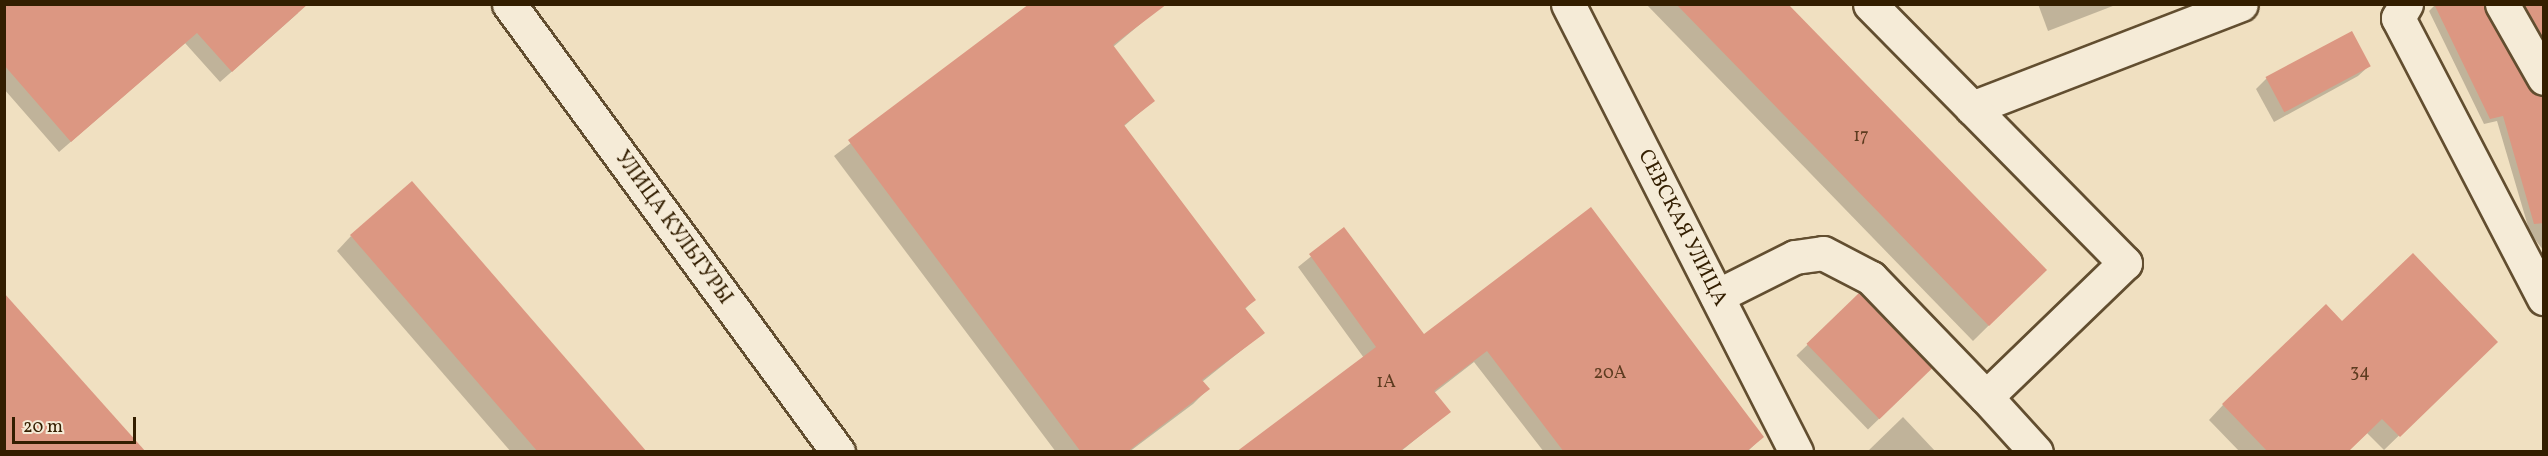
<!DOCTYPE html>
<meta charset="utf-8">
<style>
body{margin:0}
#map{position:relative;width:2548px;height:456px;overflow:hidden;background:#f0e0c1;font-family:Vollkorn,serif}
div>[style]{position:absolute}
.shadow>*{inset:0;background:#0003;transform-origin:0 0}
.building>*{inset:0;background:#dc9782;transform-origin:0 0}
.roads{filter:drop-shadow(2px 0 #624e30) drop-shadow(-2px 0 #624e30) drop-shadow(0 2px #624e30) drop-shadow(0 -2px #624e30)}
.minor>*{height:33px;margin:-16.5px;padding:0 16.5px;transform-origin:16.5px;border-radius:16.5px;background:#f5ebd7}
span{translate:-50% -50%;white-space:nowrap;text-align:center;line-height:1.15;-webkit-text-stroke:5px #f5ebd7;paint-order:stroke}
.number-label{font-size:18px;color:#5d3c20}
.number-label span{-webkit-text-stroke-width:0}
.street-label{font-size:21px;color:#331e00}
.frame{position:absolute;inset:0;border:6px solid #331e00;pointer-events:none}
.scale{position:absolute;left:12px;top:417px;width:124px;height:27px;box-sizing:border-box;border:3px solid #331e00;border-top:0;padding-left:8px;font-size:18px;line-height:21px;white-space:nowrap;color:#331e00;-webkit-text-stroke:4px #f5ebd7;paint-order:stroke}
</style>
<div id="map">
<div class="shadow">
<i style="clip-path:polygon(4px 4px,298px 13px,220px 82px,185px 43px,59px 152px,4px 89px)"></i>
<i style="clip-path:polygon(1031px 4px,1151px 15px,1113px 47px,1153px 101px,1123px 127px,1254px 300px,1245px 309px,1263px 333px,1202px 382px,1208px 389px,1193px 404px,1129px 452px,1056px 452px,834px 156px)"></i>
<i style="clip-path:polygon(1646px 4px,1786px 4px,2045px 270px,1973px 341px)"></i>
<i style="clip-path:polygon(2038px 4px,2118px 4px,2048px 31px)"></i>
<i style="clip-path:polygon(2514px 4px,2544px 4px,2544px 53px)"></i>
<i style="clip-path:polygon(2435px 5px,2544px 134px,2544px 251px,2530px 233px,2497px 121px,2484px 124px,2429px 11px)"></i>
<i style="clip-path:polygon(2369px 66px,2358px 76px,2274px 122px,2256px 89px,2267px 78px)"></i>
<i style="clip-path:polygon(1590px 209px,1762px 437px,1747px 452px,1544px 452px,1474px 362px,1434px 393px,1449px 412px,1400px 452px,1239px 452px,1364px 358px,1298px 267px,1344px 230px,1424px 336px)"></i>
<i style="clip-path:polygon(351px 236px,645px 452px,511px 452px,337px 251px)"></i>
<i style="left:1859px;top:295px;width:103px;height:87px;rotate:46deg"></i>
<i style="clip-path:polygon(2342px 323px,2481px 356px,2384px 450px,2367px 433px,2347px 452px,2240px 452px,2209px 420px,2223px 405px)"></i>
<i style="clip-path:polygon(1903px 417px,1936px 452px,1867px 452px)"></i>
</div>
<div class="building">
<i style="clip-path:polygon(4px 4px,308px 4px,232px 72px,197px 33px,71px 142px,4px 65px)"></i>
<i style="clip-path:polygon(1029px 4px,1167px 4px,1113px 45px,1155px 101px,1124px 125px,1256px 300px,1245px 308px,1265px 333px,1202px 380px,1210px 389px,1127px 452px,1081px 452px,848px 140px)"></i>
<i style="clip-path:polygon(1676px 4px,1788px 4px,2047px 270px,1989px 326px)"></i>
<i style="clip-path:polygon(2434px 4px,2483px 4px,2528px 87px,2544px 97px,2544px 223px,2534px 224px,2503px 116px,2490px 119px)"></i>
<i style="clip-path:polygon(2524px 4px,2544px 4px,2544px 39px)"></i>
<i style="left:2352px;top:31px;width:40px;height:98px;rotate:62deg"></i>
<i style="clip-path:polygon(412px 181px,647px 452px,538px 452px,350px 235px)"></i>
<i style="clip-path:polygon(1591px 207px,1764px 437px,1746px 452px,1564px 452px,1487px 351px,1434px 391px,1451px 412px,1399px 452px,1236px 452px,1376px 347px,1309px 254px,1344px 227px,1424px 334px)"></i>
<i style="clip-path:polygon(2413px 253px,2498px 342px,2400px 437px,2382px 419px,2348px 452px,2268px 452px,2222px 404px,2326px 304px,2342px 321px)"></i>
<i style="clip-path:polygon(4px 293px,146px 452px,4px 452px)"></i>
<i style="left:1859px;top:293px;width:105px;height:73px;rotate:46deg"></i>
</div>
<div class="roads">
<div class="minor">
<i style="left:509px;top:4px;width:556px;rotate:53.71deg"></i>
<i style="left:1568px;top:4px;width:503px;rotate:63.03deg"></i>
<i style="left:2406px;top:4px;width:16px;rotate:120deg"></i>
<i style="left:2398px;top:18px;width:316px;rotate:62.5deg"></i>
<i style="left:2502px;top:4px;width:85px;rotate:60.4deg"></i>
<i style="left:1972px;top:108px;width:288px;rotate:-21.1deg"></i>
<i style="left:1717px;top:296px;width:87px;rotate:-26.6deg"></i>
<i style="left:1795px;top:257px;width:28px;rotate:-8deg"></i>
<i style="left:1823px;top:253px;width:54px;rotate:27.5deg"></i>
<i style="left:1871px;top:278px;width:165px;rotate:46deg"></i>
<i style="left:1986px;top:397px;width:193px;rotate:-44deg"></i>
<i style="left:2125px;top:263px;width:363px;rotate:-134.6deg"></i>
<i style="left:1986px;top:397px;width:74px;rotate:47.7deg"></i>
</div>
</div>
<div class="number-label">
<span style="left:1861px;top:137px">17</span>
<span style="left:2360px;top:373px">34</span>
<span style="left:1610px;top:374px">20А</span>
<span style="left:1386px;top:383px">1А</span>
</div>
<div class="street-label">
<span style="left:673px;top:228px;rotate:54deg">УЛИЦА КУЛЬТУРЫ</span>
<span style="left:1682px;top:228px;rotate:63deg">СЕВСКАЯ УЛИЦА</span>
</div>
<div class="frame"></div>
<div class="scale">20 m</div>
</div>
